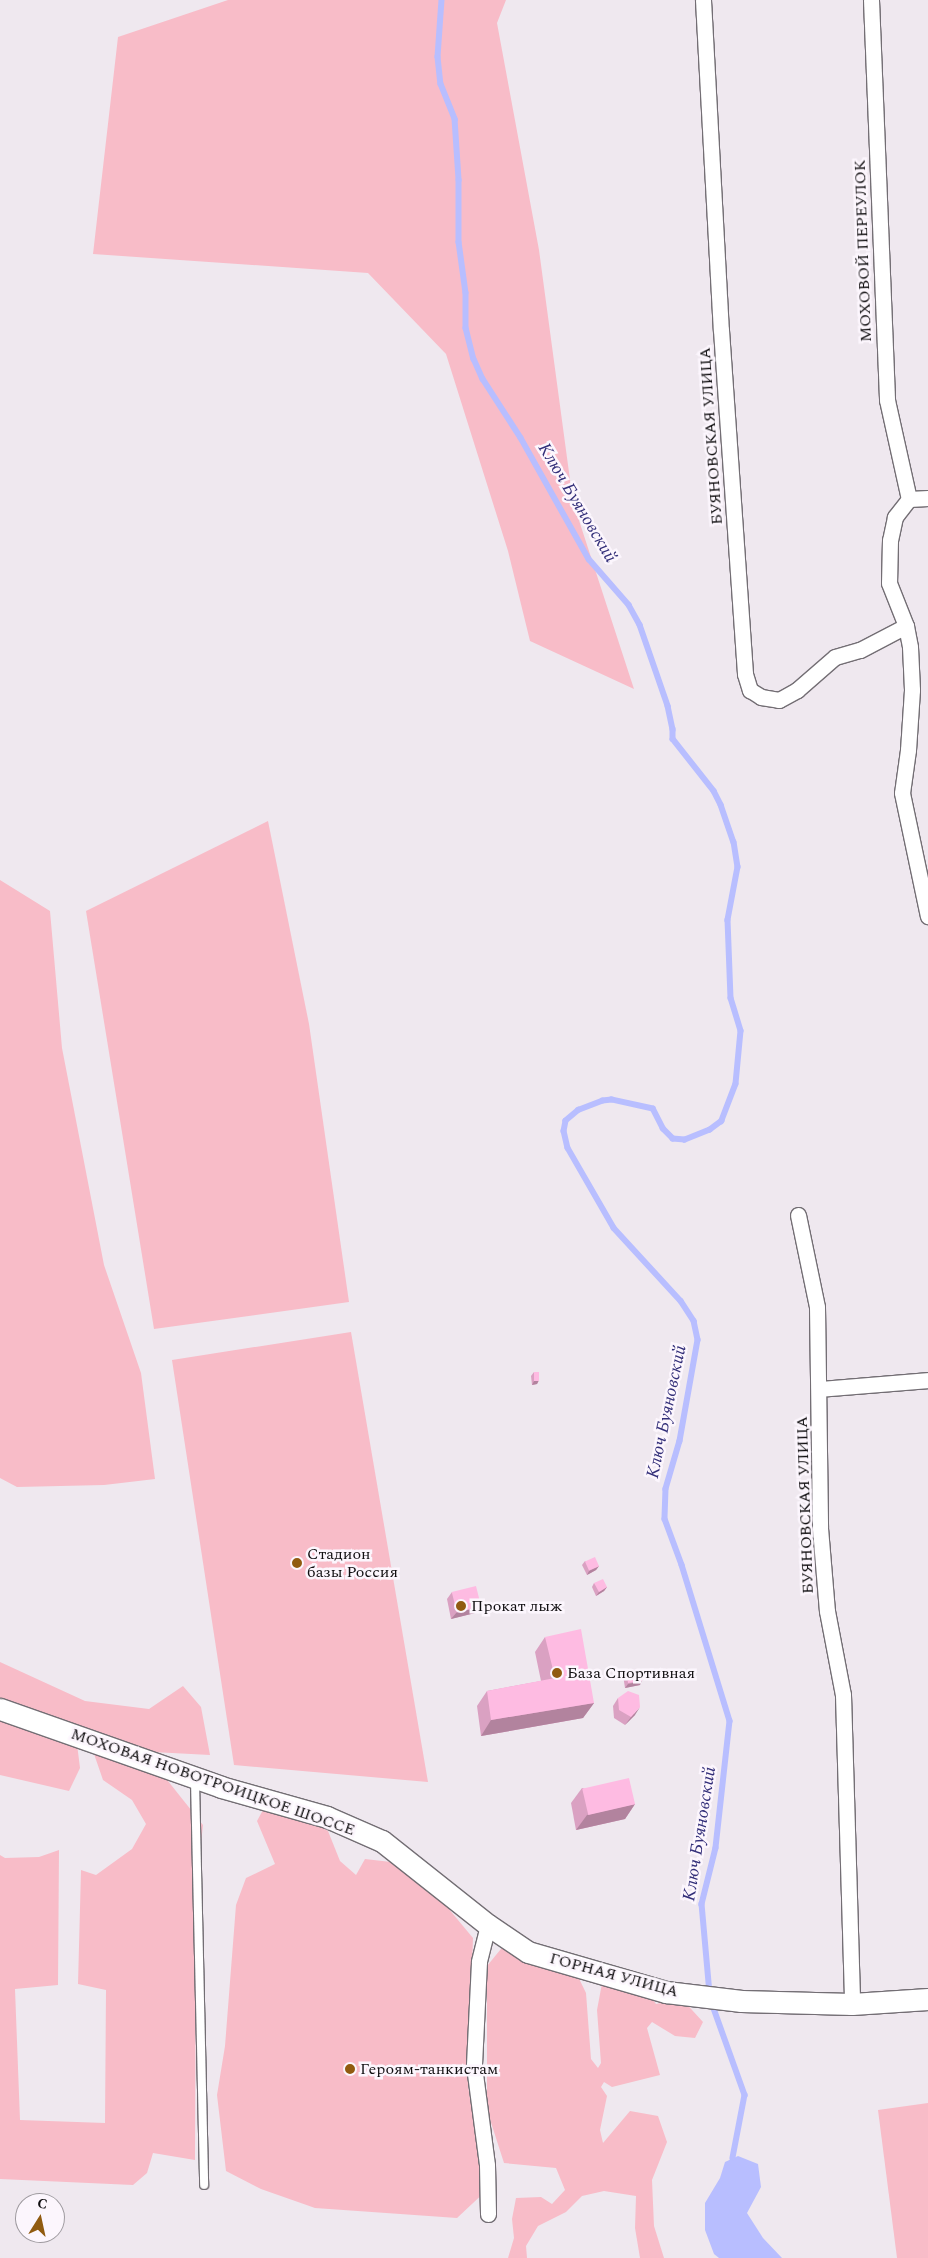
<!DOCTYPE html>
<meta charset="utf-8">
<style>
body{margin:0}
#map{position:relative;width:928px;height:2258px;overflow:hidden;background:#efe8ef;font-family:Spectral,serif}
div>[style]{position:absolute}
.green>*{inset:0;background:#f8bcc8}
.water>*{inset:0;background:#b8beff}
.stream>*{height:5.5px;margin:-2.75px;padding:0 2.75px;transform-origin:2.75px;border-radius:2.75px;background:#b8beff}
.roads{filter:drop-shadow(1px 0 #736e74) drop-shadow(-1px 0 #736e74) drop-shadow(0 1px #736e74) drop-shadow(0 -1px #736e74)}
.lane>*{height:8px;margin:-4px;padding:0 4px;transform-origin:4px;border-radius:4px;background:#fff}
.street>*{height:15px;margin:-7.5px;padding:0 7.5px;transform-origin:7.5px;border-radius:7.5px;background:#fff}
.secondary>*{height:21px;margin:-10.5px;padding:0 10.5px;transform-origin:10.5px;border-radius:10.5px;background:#fff}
.wall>*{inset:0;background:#daa1c2}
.shaded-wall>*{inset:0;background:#b2839e}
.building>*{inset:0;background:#febbe2;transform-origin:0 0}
.dots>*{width:14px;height:14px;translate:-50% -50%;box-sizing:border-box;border:2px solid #fcf6fd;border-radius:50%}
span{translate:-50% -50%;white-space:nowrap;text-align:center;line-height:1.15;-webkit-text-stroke:5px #fcf6fd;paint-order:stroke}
.street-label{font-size:16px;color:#110f11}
.poi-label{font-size:16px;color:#110f11}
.left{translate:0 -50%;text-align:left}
.water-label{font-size:18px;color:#332f79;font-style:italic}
.north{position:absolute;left:15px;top:2193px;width:50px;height:50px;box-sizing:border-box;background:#fcf6fd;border:1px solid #9e9a9f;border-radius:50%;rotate:10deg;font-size:14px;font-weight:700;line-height:20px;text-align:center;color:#110f11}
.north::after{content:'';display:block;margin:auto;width:18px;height:22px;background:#915b10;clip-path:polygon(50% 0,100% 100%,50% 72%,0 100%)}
</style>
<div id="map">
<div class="green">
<i style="clip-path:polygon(228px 0,506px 0,497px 23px,539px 250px,573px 502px,634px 689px,530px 641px,508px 551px,446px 354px,368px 273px,93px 254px,118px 37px)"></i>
<i style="clip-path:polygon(268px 821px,309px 1024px,349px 1302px,154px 1329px,86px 911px)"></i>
<i style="clip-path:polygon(0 880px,50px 911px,62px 1048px,104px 1265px,141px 1373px,155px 1479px,104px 1485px,17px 1487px,0 1478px)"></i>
<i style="clip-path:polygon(351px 1332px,428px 1782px,234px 1765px,172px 1360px)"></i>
<i style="clip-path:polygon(0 1662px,85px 1701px,149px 1709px,183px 1686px,201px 1707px,210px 1755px,153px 1752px,0 1698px)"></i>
<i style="clip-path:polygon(0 1709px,77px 1744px,80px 1768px,69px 1791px,0 1775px)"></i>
<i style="clip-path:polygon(114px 1753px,164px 1776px,203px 1825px,196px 1888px,195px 2160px,153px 2153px,147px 2173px,133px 2185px,0 2179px,0 1855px,5px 1858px,39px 1857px,59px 1850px,58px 1985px,15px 1989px,20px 2120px,105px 2123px,106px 1990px,78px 1984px,81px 1870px,96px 1875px,132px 1849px,146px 1824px,132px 1800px,103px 1780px,94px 1754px)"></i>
<i style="clip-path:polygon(270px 1797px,328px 1831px,340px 1861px,356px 1875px,365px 1859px,391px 1862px,443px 1902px,473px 1938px,468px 2086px,478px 2146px,488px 2189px,457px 2218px,315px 2208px,261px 2189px,226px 2171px,217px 2095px,225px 2046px,236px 1905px,246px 1878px,275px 1864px,257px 1821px)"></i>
<i style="clip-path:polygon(505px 1944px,570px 1960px,586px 1993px,591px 2059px,598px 2068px,601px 2063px,597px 2010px,603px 1978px,639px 1981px,656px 2004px,682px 1999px,703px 2022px,695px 2038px,675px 2036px,652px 2022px,647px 2028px,660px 2075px,612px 2087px,604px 2082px,601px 2087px,607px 2096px,600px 2130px,603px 2143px,630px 2111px,658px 2116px,667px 2142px,652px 2180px,654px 2226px,664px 2258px,640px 2258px,635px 2228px,636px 2196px,604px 2191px,582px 2196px,566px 2212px,538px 2226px,526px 2246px,527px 2258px,508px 2258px,514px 2238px,512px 2219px,516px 2198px,541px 2197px,552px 2204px,565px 2190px,556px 2168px,504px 2163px,487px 2110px,487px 1966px)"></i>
<i style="clip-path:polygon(928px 2103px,928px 2258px,897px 2258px,878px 2110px)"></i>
</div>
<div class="water">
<i style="clip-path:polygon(738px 2156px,758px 2164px,761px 2187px,747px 2213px,763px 2238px,782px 2258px,719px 2258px,714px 2254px,705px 2230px,705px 2203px,720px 2178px,725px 2162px)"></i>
</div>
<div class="stream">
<i style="left:442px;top:0;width:57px;rotate:94deg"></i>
<i style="left:438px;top:57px;width:27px;rotate:84deg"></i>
<i style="left:441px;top:84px;width:38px;rotate:68deg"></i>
<i style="left:455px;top:119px;width:61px;rotate:86.2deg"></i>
<i style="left:459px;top:180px;width:62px;rotate:90deg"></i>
<i style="left:459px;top:242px;width:51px;rotate:82.2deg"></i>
<i style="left:466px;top:293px;width:35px;rotate:90deg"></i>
<i style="left:466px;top:328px;width:32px;rotate:76deg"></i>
<i style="left:474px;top:359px;width:22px;rotate:66deg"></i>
<i style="left:483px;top:379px;width:70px;rotate:57.2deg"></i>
<i style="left:521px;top:438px;width:139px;rotate:60.7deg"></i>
<i style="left:589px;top:559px;width:61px;rotate:49deg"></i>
<i style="left:629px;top:605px;width:23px;rotate:61deg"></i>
<i style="left:640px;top:625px;width:86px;rotate:70.9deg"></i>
<i style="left:668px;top:706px;width:24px;rotate:78deg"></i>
<i style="left:673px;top:729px;width:10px;rotate:90deg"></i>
<i style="left:673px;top:739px;width:66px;rotate:51.7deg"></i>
<i style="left:714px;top:791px;width:16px;rotate:63deg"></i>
<i style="left:721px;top:805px;width:39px;rotate:71deg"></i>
<i style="left:734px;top:842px;width:25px;rotate:81deg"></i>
<i style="left:738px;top:867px;width:54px;rotate:100.7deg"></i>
<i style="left:728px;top:920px;width:78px;rotate:87.8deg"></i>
<i style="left:731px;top:998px;width:34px;rotate:73deg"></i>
<i style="left:741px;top:1031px;width:53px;rotate:95.4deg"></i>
<i style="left:736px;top:1084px;width:40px;rotate:111deg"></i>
<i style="left:722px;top:1121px;width:15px;rotate:143deg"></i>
<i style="left:710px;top:1130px;width:27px;rotate:158deg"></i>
<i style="left:685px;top:1140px;width:12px;rotate:-175deg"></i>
<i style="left:673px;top:1139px;width:14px;rotate:-135deg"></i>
<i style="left:663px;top:1129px;width:22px;rotate:-117deg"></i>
<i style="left:653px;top:1109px;width:42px;rotate:-167.6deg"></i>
<i style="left:612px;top:1100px;width:9px;rotate:174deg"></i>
<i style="left:603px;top:1101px;width:26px;rotate:159deg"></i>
<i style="left:579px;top:1110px;width:17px;rotate:140deg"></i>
<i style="left:566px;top:1121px;width:10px;rotate:101deg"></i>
<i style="left:564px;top:1131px;width:17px;rotate:77deg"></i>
<i style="left:568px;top:1148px;width:92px;rotate:60.1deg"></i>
<i style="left:614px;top:1228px;width:99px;rotate:47.5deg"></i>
<i style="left:681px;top:1301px;width:24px;rotate:57deg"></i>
<i style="left:694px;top:1321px;width:19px;rotate:78deg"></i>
<i style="left:698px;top:1340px;width:103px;rotate:100.1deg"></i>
<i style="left:680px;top:1441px;width:50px;rotate:106.3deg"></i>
<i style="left:666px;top:1489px;width:30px;rotate:92deg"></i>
<i style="left:665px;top:1519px;width:49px;rotate:69.7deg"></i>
<i style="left:682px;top:1565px;width:163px;rotate:72.9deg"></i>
<i style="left:730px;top:1721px;width:128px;rotate:96.3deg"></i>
<i style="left:716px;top:1848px;width:58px;rotate:104deg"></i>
<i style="left:702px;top:1904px;width:89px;rotate:84.9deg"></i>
<i style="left:712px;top:2003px;width:98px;rotate:70.3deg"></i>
<i style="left:745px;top:2095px;width:64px;rotate:100.8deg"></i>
</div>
<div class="roads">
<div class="lane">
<i style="left:195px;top:1781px;width:404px;rotate:88.7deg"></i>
</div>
<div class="street">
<i style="left:703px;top:0;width:330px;rotate:86.9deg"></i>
<i style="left:721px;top:330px;width:345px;rotate:86deg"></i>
<i style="left:745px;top:674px;width:17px;rotate:73deg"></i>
<i style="left:750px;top:690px;width:13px;rotate:32deg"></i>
<i style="left:761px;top:697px;width:18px;rotate:9deg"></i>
<i style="left:779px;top:700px;width:21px;rotate:-29deg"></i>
<i style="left:797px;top:690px;width:50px;rotate:-41deg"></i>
<i style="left:835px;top:657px;width:26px;rotate:-16deg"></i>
<i style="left:860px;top:650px;width:52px;rotate:-27.6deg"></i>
<i style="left:871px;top:0;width:400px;rotate:87.7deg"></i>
<i style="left:887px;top:400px;width:101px;rotate:77.5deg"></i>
<i style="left:909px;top:499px;width:19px;rotate:-3deg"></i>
<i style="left:909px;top:499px;width:23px;rotate:128deg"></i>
<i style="left:895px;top:517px;width:24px;rotate:102deg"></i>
<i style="left:890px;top:540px;width:43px;rotate:91.3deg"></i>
<i style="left:889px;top:583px;width:46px;rotate:68.4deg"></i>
<i style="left:906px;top:626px;width:21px;rotate:79deg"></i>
<i style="left:910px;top:647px;width:43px;rotate:87.3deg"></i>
<i style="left:912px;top:690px;width:60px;rotate:93.8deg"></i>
<i style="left:908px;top:750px;width:43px;rotate:97.9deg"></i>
<i style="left:902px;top:793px;width:126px;rotate:78.1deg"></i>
<i style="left:798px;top:1215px;width:94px;rotate:78.3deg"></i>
<i style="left:817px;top:1307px;width:221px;rotate:89.2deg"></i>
<i style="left:820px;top:1528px;width:83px;rotate:85.2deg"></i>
<i style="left:827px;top:1611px;width:86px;rotate:79.2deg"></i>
<i style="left:843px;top:1695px;width:309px;rotate:88.3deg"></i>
<i style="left:819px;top:1389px;width:109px;rotate:-4.7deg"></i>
<i style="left:488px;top:1925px;width:38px;rotate:104deg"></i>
<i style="left:479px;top:1962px;width:104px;rotate:92.8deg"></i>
<i style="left:474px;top:2066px;width:100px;rotate:82.5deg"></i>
<i style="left:487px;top:2165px;width:49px;rotate:88.8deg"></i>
</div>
<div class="secondary">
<i style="left:0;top:1709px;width:234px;rotate:19.4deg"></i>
<i style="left:221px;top:1787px;width:110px;rotate:15.8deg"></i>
<i style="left:327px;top:1817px;width:60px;rotate:23.6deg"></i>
<i style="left:382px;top:1841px;width:135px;rotate:38.4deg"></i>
<i style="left:488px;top:1925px;width:48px;rotate:34deg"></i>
<i style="left:528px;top:1952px;width:144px;rotate:16.2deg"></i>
<i style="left:666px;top:1992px;width:76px;rotate:6.8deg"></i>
<i style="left:741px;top:2001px;width:111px;rotate:1.5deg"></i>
<i style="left:852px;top:2004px;width:76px;rotate:-3.8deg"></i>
</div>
</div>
<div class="wall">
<i style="clip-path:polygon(534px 1372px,539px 1380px,537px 1384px,532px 1385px,531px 1376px)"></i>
<i style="clip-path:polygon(585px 1561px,599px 1566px,596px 1570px,587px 1575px,582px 1565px)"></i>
<i style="clip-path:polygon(594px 1583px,607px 1587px,604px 1591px,596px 1596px,592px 1587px)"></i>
<i style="clip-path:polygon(452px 1592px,481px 1606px,475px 1613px,451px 1619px,447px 1599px)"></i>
<i style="clip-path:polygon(545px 1637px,594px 1703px,583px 1718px,481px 1736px,477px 1706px,487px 1691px,541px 1681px,535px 1652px)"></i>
<i style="clip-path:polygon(626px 1671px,640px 1685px,625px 1688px,623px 1675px)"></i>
<i style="clip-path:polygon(618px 1698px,635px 1715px,625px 1725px,614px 1718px,613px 1706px)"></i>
<i style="clip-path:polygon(582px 1788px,635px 1804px,625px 1819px,576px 1830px,571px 1803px)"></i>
</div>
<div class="shaded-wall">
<i style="clip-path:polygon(539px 1380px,537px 1384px,532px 1385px,534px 1381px)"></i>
<i style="clip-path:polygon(599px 1566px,596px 1570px,587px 1575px,589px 1571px)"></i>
<i style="clip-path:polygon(607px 1587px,604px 1591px,596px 1596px,599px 1592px)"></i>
<i style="clip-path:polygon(481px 1606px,475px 1613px,451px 1619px,457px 1612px)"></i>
<i style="clip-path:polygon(642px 1681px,640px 1685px,625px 1688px,628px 1684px)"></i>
<i style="clip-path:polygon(594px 1703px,583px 1718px,481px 1736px,491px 1720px)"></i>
<i style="clip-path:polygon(640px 1707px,635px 1715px,625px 1725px,631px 1717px)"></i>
<i style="clip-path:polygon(635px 1804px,625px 1819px,576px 1830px,587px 1815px)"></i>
</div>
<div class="building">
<i style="left:534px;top:1372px;width:5px;height:9px"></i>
<i style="left:595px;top:1557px;width:10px;height:11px;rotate:66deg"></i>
<i style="clip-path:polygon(603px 1579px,607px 1587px,599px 1592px,594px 1583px)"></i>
<i style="left:476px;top:1586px;width:21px;height:25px;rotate:76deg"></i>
<i style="clip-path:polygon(581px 1629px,594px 1703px,491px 1720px,487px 1691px,555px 1678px,545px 1637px)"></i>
<i style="left:640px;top:1669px;width:12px;height:14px;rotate:81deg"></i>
<i style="clip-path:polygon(628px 1691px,639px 1695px,640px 1707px,631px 1717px,619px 1710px,618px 1698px)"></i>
<i style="left:629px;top:1778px;width:27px;height:48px;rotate:77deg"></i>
</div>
<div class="dots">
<i style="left:297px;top:1563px;background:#915b10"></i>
<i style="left:461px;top:1606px;background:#915b10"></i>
<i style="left:557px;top:1673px;background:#915b10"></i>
<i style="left:350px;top:2069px;background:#915b10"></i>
</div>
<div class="street-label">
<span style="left:863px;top:251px;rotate:-92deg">МОХОВОЙ ПЕРЕУЛОК</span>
<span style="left:711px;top:436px;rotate:-94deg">БУЯНОВСКАЯ УЛИЦА</span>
<span style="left:805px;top:1505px;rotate:-92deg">БУЯНОВСКАЯ УЛИЦА</span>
<span style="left:213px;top:1782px;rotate:19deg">МОХОВАЯ НОВОТРОИЦКОЕ ШОССЕ</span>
<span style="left:614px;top:1975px;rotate:15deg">ГОРНАЯ УЛИЦА</span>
</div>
<div class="poi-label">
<span class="left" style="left:307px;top:1563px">Стадион<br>базы Россия</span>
<span class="left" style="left:471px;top:1606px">Прокат лыж</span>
<span class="left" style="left:567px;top:1673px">База Спортивная</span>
<span class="left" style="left:360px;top:2069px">Героям-танкистам</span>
</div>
<div class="water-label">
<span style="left:577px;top:503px;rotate:59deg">Ключ Буяновский</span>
<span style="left:667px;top:1412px;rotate:-78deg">Ключ Буяновский</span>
<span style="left:700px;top:1834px;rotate:-81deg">Ключ Буяновский</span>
</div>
<div class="north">С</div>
</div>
